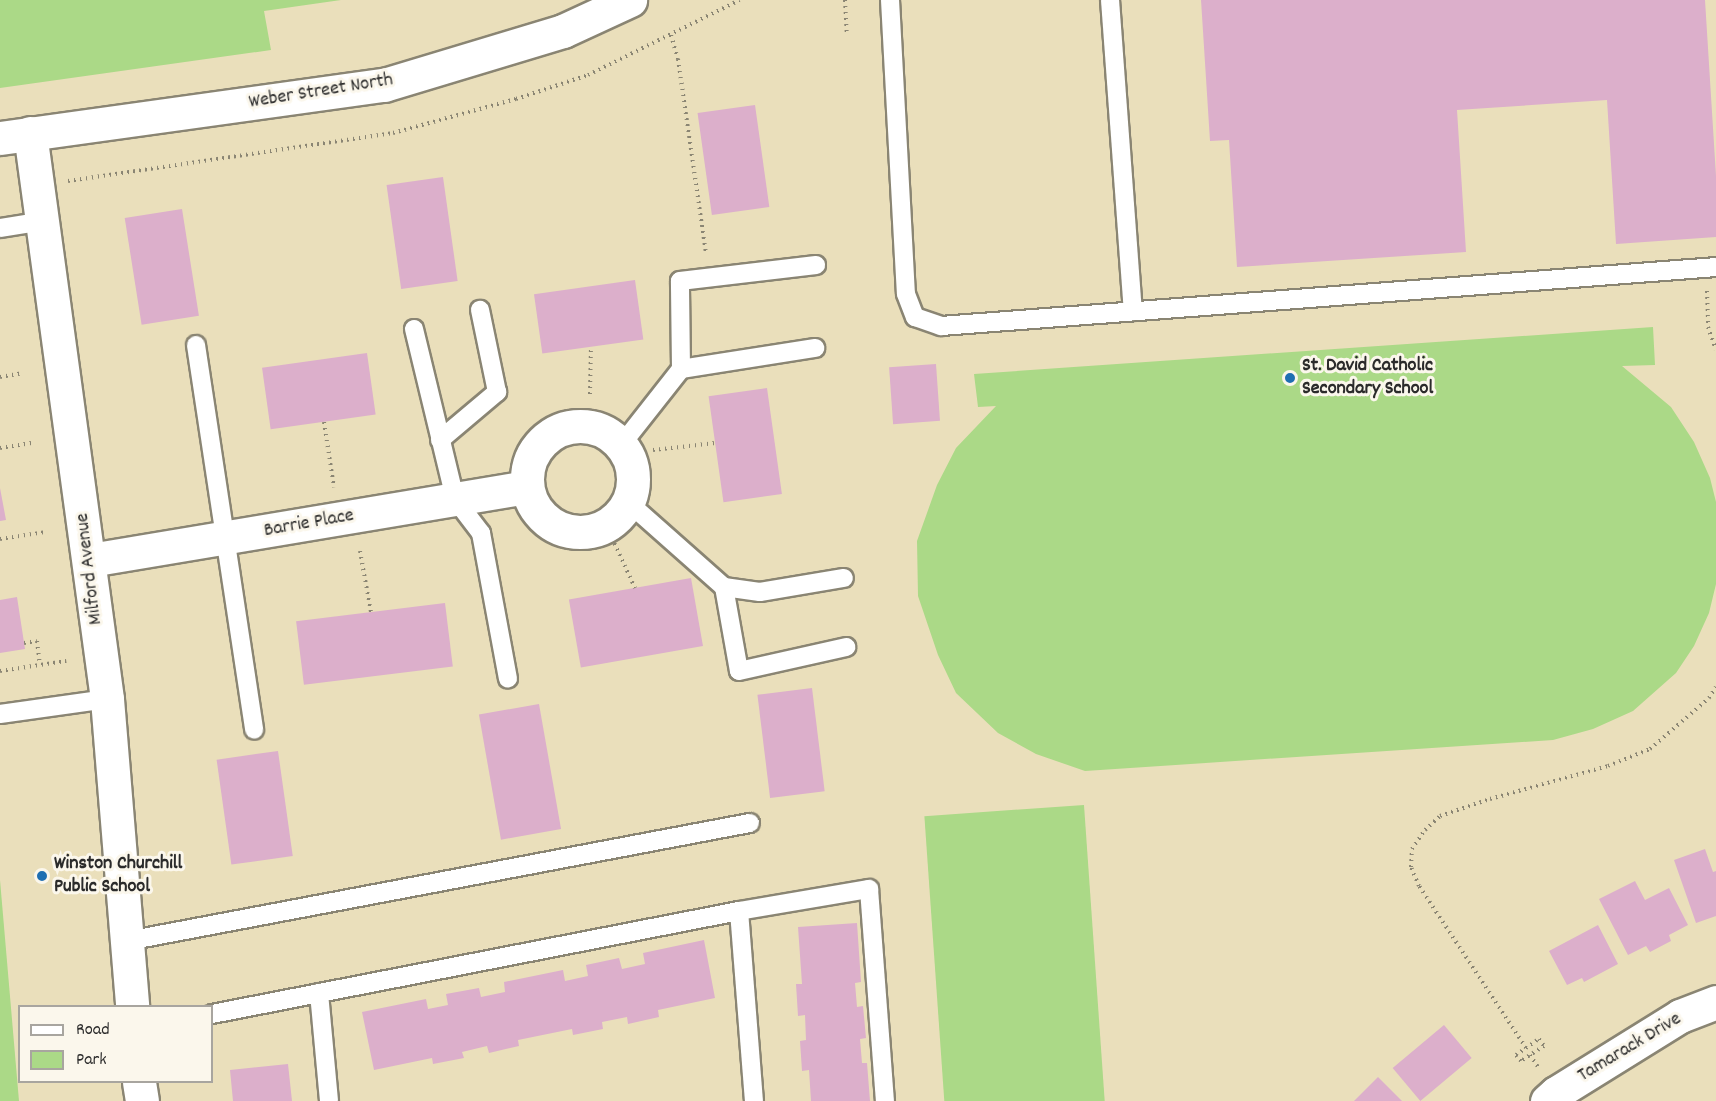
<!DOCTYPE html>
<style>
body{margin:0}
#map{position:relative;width:1716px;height:1101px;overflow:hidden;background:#eadfbb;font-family:Dekko,sans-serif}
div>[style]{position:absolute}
.green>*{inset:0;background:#abd987;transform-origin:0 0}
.building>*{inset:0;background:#dcafcb;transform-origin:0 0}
.path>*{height:4px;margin-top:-2px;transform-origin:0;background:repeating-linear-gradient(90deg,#8a8573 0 1.5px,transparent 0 6px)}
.roads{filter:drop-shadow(2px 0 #8a8573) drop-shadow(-2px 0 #8a8573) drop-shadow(0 2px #8a8573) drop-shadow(0 -2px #8a8573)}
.service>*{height:18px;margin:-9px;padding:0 9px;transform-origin:9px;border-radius:9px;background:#fff}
.minor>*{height:33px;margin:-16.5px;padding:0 16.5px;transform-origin:16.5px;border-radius:16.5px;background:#fff}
.minor>.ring{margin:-16.5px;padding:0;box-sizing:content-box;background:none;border:33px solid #fff;border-radius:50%}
.secondary>*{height:33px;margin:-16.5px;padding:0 16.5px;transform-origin:16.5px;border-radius:16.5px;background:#fff}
.dots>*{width:16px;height:16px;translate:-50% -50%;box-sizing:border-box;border:3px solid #fbf7ec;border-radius:50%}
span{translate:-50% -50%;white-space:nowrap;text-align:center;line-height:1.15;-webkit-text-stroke:6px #fbf7ec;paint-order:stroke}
.street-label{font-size:20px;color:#2b2b2b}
.poi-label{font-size:20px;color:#2b2b2b;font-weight:700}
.left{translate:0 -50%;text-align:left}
.legend{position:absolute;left:18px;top:1005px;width:195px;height:78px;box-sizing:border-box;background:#fbf7ec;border:2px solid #a8a59f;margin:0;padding:8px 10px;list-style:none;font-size:18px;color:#2b2b2b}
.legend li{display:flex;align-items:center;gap:12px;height:30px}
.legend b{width:30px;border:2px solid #a8a59f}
</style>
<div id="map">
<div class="green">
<i style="clip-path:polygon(0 0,341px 0,264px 11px,271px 50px,0 88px)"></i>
<i style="clip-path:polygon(1653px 327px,1655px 365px,1622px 366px,1671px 407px,1694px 442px,1710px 478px,1716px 502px,1716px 584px,1709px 613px,1694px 646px,1676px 673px,1633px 711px,1593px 729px,1553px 740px,1085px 771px,1036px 754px,998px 733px,956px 693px,938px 655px,918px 596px,917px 541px,937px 485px,956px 448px,996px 406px,978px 407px,974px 374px)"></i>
<i style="left:1084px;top:805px;width:297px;height:160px;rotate:86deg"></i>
<i style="clip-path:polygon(0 880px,19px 1101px,0 1101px)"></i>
</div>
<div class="building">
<i style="clip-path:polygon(1201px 0,1705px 0,1716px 176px,1716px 237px,1616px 244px,1607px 100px,1457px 110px,1466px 252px,1237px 267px,1229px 140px,1210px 141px)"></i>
<i style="left:755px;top:105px;width:103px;height:58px;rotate:82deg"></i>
<i style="left:443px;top:177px;width:105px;height:57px;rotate:82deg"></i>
<i style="left:182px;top:209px;width:108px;height:58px;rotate:81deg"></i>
<i style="left:635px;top:280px;width:60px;height:102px;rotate:82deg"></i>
<i style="left:367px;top:353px;width:62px;height:106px;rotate:82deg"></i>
<i style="left:936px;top:364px;width:57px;height:47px;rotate:86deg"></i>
<i style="left:767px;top:388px;width:107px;height:59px;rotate:82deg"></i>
<i style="clip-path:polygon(0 488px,6px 520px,0 521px)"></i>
<i style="left:691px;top:578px;width:69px;height:124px;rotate:80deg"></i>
<i style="clip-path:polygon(17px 597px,25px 649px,0 653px,0 600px)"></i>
<i style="left:445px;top:603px;width:64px;height:150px;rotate:83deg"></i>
<i style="left:812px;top:688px;width:104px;height:55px;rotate:83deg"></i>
<i style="left:539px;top:704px;width:127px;height:61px;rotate:80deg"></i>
<i style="left:278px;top:751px;width:106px;height:62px;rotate:82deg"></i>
<i style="clip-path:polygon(1705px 849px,1713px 872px,1716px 871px,1716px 916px,1696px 923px,1674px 860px)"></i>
<i style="clip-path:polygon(1635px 881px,1645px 900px,1669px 888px,1688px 925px,1669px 935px,1671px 941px,1650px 952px,1646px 946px,1628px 955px,1599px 899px)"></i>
<i style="clip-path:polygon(857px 923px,861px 982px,855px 983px,857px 1007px,863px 1006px,866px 1038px,860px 1039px,862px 1063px,867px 1063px,870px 1101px,811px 1101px,809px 1070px,802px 1071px,800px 1041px,806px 1040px,805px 1015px,798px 1016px,796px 984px,802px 984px,798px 927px)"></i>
<i style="clip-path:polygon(1598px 925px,1618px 964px,1584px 982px,1582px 978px,1567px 985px,1549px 951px)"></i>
<i style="clip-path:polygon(704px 940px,715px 998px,658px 1010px,659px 1017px,628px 1024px,627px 1017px,602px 1022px,603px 1029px,573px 1035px,572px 1029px,518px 1040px,519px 1046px,489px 1053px,487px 1046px,462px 1052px,464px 1058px,433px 1064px,432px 1058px,374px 1070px,362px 1012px,426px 999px,428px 1009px,448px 1005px,446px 994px,479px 988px,481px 997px,505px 992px,504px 982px,563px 970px,565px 981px,588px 976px,586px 965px,619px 958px,622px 969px,645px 964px,643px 953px)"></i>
<i style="left:1444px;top:1025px;width:43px;height:67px;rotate:50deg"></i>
<i style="clip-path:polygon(288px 1064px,292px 1101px,233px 1101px,230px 1070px)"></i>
<i style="clip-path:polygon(1378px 1077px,1402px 1101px,1354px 1101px)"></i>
</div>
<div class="path">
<i style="left:845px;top:0;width:35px;rotate:87deg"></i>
<i style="left:671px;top:35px;width:25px;rotate:74deg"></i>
<i style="left:678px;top:59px;width:196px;rotate:81.8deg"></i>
<i style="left:68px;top:181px;width:329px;rotate:-8.4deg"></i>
<i style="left:393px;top:133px;width:128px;rotate:-15.5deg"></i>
<i style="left:516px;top:99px;width:76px;rotate:-18.4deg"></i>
<i style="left:588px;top:75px;width:169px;rotate:-26.3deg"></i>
<i style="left:1707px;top:291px;width:36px;rotate:88deg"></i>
<i style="left:1708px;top:327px;width:24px;rotate:71deg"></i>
<i style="left:0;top:377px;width:22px;rotate:-10deg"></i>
<i style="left:590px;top:394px;width:47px;rotate:-88.8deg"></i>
<i style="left:324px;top:422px;width:66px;rotate:81.3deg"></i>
<i style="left:0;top:448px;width:32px;rotate:-9deg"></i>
<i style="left:653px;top:450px;width:63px;rotate:-6.3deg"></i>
<i style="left:612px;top:538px;width:55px;rotate:65.3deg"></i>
<i style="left:0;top:539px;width:47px;rotate:-8.7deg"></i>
<i style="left:360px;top:551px;width:62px;rotate:79.8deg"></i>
<i style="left:24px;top:643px;width:13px;rotate:-9deg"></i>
<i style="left:37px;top:641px;width:24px;rotate:83deg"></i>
<i style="left:0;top:671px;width:67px;rotate:-8.6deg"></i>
<i style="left:1539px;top:1039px;width:9px;rotate:54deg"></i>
<i style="left:1544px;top:1046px;width:27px;rotate:147deg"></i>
<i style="left:1521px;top:1061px;width:8px;rotate:-130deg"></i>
<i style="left:1516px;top:1055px;width:28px;rotate:-35deg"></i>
<i style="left:1526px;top:1048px;width:194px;rotate:-123.4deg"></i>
<i style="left:1419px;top:886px;width:21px;rotate:-113deg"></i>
<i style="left:1411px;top:867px;width:18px;rotate:-87deg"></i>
<i style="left:1412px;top:849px;width:23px;rotate:-56deg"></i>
<i style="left:1425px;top:830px;width:21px;rotate:-43deg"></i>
<i style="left:1440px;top:816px;width:53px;rotate:-18.8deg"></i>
<i style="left:1490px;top:799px;width:123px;rotate:-15.6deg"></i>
<i style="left:1608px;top:766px;width:45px;rotate:-22deg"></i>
<i style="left:1650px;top:749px;width:78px;rotate:-40.8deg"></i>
<i style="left:1709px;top:698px;width:13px;rotate:-58deg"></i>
<i style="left:1530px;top:1055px;width:14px;rotate:56deg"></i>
</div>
<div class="roads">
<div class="service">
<i style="left:890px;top:0;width:294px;rotate:86.9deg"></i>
<i style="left:906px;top:294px;width:25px;rotate:69deg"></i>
<i style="left:915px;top:317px;width:28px;rotate:19deg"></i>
<i style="left:941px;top:326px;width:777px;rotate:-4.35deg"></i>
<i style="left:1110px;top:0;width:312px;rotate:85.8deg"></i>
<i style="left:0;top:228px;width:44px;rotate:-9.2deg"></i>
<i style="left:414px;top:329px;width:175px;rotate:76.4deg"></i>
<i style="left:455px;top:499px;width:43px;rotate:52.6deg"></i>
<i style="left:481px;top:533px;width:148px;rotate:79.5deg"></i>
<i style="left:196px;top:345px;width:389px;rotate:81.4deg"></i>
<i style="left:681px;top:369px;width:88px;rotate:-90.7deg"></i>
<i style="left:680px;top:281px;width:137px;rotate:-6.7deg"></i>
<i style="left:440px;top:440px;width:75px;rotate:-40.1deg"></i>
<i style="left:497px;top:392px;width:84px;rotate:-101.7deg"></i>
<i style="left:622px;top:444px;width:95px;rotate:-51.8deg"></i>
<i style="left:681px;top:369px;width:136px;rotate:-8.9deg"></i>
<i style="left:629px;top:503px;width:127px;rotate:41.5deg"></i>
<i style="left:724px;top:587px;width:85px;rotate:79.9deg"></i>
<i style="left:739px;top:671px;width:110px;rotate:-12.6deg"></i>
<i style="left:724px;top:587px;width:36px;rotate:8deg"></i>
<i style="left:760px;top:592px;width:85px;rotate:-9.5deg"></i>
<i style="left:0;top:714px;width:108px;rotate:-8deg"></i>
<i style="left:739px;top:911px;width:191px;rotate:85.5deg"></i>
<i style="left:127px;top:941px;width:634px;rotate:-10.73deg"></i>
<i style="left:319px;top:993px;width:108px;rotate:84.7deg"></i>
<i style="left:212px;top:1014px;width:537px;rotate:-11.06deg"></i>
<i style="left:739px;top:911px;width:132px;rotate:-9.6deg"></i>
<i style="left:869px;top:889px;width:213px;rotate:85.7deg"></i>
</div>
<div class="minor">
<i style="left:30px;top:133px;width:571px;rotate:82.25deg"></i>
<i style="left:107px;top:699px;width:308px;rotate:85.3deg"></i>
<i class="ring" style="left:527px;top:426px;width:73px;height:73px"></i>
<i style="left:90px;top:560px;width:443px;rotate:-9.5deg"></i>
<i style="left:139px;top:1082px;width:19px;rotate:81deg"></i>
<i style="left:1547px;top:1101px;width:12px;rotate:-42deg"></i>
<i style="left:1556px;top:1093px;width:146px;rotate:-31.8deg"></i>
<i style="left:1680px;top:1016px;width:39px;rotate:-21deg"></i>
</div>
<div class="secondary">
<i style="left:0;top:138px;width:388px;rotate:-7.9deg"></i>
<i style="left:384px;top:85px;width:187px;rotate:-16.8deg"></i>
<i style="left:563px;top:31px;width:74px;rotate:-24.8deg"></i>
</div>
</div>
<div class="dots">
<i style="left:1290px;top:378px;background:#1f6fb2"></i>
<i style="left:42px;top:876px;background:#1f6fb2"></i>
</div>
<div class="street-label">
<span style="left:321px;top:92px;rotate:-9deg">Weber Street North</span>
<span style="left:309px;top:524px;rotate:-10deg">Barrie Place</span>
<span style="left:90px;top:569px;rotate:-97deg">Milford Avenue</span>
<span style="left:1630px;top:1048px;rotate:-31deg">Tamarack Drive</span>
</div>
<div class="poi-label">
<span class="left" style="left:1302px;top:378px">St. David Catholic<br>Secondary School</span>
<span class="left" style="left:54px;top:876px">Winston Churchill<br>Public School</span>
</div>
<ul class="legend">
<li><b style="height:8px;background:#fff"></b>Road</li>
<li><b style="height:16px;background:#abd987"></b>Park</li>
</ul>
</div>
